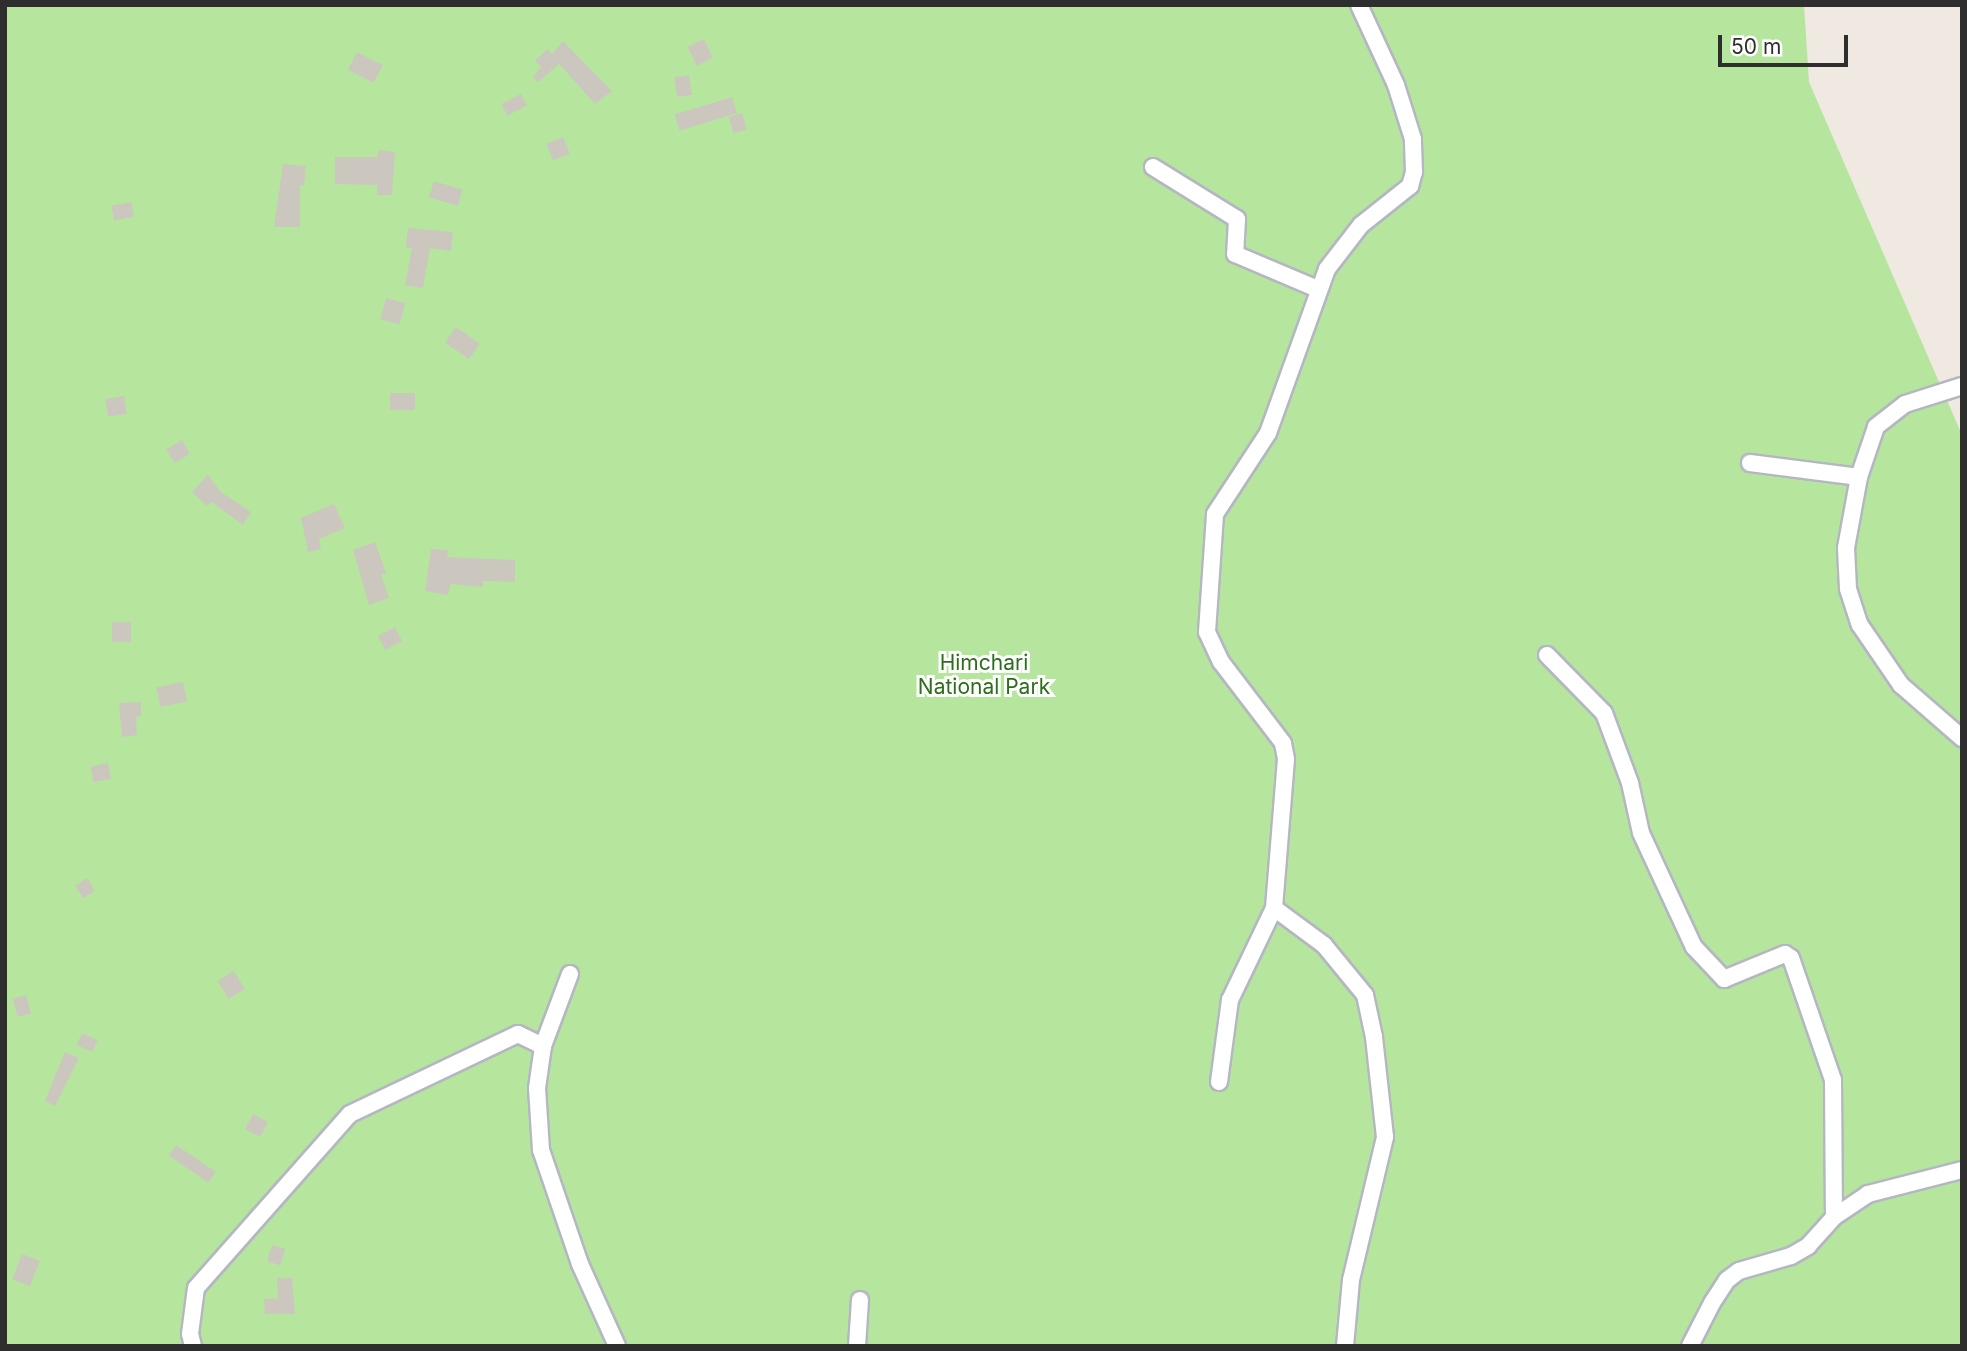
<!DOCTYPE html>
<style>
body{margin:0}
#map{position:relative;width:1967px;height:1351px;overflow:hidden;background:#efe9e1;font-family:Inter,sans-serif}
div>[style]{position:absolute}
.green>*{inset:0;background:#b6e59e}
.building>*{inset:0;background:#cbc7bf;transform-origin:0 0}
.roads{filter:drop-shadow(2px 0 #b4b7c1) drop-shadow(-2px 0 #b4b7c1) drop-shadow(0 2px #b4b7c1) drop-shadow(0 -2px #b4b7c1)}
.street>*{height:16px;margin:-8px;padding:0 8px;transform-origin:8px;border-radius:8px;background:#fff}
span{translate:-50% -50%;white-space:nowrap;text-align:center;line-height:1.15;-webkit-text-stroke:6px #fff;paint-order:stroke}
.park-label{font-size:21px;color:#2c6e1b}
.frame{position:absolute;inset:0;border:7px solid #2e2e2e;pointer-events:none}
.scale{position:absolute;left:1718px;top:35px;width:130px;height:32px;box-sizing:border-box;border:4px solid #2e2e2e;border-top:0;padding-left:9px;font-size:21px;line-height:24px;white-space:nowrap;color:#2e2e2e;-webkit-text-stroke:5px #fff;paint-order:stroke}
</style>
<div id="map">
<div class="green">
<i style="clip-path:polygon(5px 5px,1804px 5px,1809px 82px,1962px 435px,1962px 1346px,5px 1346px)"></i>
</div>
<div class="building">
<i style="left:704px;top:39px;width:21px;height:18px;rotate:65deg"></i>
<i style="clip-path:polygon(563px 41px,612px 91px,595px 104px,559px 64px,538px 82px,533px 77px,541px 67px,535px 60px,548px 49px,552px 54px)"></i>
<i style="left:357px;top:52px;width:29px;height:20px;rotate:27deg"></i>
<i style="left:689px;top:75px;width:20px;height:15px;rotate:81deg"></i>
<i style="left:521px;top:94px;width:13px;height:22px;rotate:63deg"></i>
<i style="left:732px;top:97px;width:17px;height:60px;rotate:73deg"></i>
<i style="left:742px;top:113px;width:17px;height:14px;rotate:73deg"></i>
<i style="left:563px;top:137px;width:18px;height:18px;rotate:68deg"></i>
<i style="clip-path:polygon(379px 150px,395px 152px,392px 195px,377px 195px,377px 185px,335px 184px,335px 157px,377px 157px)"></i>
<i style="clip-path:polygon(283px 164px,306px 166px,304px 186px,300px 185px,300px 227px,274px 227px)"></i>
<i style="left:434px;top:181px;width:30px;height:17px;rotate:17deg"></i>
<i style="left:131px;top:202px;width:15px;height:20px;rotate:79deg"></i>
<i style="clip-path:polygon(408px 228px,453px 232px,451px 251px,430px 248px,423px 288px,405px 285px,412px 248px,406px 248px)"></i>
<i style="left:386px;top:298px;width:20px;height:22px;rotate:15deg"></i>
<i style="left:456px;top:327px;width:29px;height:19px;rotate:35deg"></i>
<i style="left:390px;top:393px;width:25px;height:17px"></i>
<i style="left:124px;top:396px;width:18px;height:19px;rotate:81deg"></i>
<i style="left:182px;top:440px;width:16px;height:18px;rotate:60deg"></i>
<i style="clip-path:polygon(208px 475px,221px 492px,251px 512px,243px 525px,211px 502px,207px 506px,192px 492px)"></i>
<i style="clip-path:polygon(334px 504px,345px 528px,319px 539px,321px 549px,308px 552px,301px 518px)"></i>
<i style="clip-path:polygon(375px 542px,386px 573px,381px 575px,389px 598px,369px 605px,353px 550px)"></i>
<i style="clip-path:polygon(431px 549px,448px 550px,447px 557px,515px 560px,515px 582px,483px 581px,483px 587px,451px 584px,448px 595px,425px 591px)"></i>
<i style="left:112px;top:622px;width:19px;height:20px"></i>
<i style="left:395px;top:627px;width:16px;height:19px;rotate:63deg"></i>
<i style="left:183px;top:682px;width:20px;height:27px;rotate:79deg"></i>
<i style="clip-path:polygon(141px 702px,141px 716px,136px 717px,137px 735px,122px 737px,119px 703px)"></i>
<i style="left:108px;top:763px;width:16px;height:18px;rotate:79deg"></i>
<i style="left:87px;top:878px;width:15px;height:14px;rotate:58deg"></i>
<i style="left:234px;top:971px;width:21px;height:19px;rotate:59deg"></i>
<i style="left:26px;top:995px;width:19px;height:14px;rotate:74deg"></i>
<i style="left:82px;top:1033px;width:17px;height:13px;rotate:24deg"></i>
<i style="clip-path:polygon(65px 1052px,79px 1058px,55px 1106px,45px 1101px)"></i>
<i style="left:253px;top:1114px;width:17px;height:17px;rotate:28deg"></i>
<i style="left:176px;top:1145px;width:48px;height:13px;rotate:34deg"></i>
<i style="left:272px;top:1245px;width:14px;height:17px;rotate:17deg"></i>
<i style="left:22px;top:1254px;width:19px;height:27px;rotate:21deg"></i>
<i style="clip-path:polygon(277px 1278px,292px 1278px,295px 1314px,265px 1314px,264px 1299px,278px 1298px)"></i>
</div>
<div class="roads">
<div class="street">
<i style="left:1153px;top:167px;width:99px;rotate:31.8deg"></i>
<i style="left:1237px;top:219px;width:35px;rotate:93deg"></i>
<i style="left:1235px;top:254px;width:90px;rotate:22.9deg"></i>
<i style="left:1962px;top:386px;width:60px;rotate:162.5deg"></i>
<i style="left:1905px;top:404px;width:37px;rotate:142deg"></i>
<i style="left:1876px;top:427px;width:53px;rotate:108.8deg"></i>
<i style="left:1859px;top:477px;width:72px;rotate:100.4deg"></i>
<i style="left:1846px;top:548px;width:41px;rotate:87.2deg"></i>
<i style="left:1848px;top:589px;width:38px;rotate:72deg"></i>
<i style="left:1860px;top:625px;width:73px;rotate:55.7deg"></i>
<i style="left:1901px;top:685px;width:81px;rotate:41deg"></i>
<i style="left:1750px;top:463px;width:110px;rotate:7.3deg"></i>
<i style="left:1547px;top:655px;width:81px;rotate:45.5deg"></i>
<i style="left:1604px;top:713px;width:75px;rotate:69.6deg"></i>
<i style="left:1630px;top:783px;width:51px;rotate:77.6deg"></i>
<i style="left:1641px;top:833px;width:126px;rotate:65.1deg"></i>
<i style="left:1694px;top:947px;width:44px;rotate:46.8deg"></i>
<i style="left:1724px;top:979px;width:66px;rotate:-22.3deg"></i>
<i style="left:1785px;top:954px;width:7px;rotate:34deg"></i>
<i style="left:1791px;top:958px;width:129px;rotate:71deg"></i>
<i style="left:1833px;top:1080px;width:137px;rotate:89.6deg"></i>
<i style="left:570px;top:974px;width:77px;rotate:110.6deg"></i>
<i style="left:543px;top:1046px;width:42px;rotate:98.1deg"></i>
<i style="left:537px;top:1088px;width:62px;rotate:86.3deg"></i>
<i style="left:541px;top:1150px;width:120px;rotate:71.1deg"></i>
<i style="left:580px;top:1264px;width:90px;rotate:65.7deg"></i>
<i style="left:1219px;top:1082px;width:83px;rotate:-82.4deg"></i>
<i style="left:1230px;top:1000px;width:102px;rotate:-64.4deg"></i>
<i style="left:193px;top:1346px;width:12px;rotate:-104deg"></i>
<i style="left:190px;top:1334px;width:46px;rotate:-82.6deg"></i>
<i style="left:196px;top:1288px;width:232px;rotate:-48.5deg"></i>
<i style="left:350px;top:1114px;width:186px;rotate:-25.5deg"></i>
<i style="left:518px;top:1034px;width:28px;rotate:26deg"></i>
<i style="left:857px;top:1346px;width:46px;rotate:-86.3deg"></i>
<i style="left:1345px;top:1346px;width:66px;rotate:-84.8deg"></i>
<i style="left:1351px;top:1280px;width:147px;rotate:-76.6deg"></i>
<i style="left:1385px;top:1137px;width:101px;rotate:-96.3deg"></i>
<i style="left:1374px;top:1037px;width:43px;rotate:-102.1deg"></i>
<i style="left:1365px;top:995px;width:65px;rotate:-129.4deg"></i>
<i style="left:1324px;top:945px;width:62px;rotate:-143.5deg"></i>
<i style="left:1274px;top:908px;width:149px;rotate:-85.4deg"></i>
<i style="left:1286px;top:759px;width:16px;rotate:-101deg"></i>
<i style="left:1283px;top:743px;width:102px;rotate:-127.4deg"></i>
<i style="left:1221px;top:662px;width:33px;rotate:-115deg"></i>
<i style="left:1207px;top:632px;width:118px;rotate:-86.1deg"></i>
<i style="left:1215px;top:514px;width:97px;rotate:-56.8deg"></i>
<i style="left:1268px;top:433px;width:174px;rotate:-70.2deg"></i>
<i style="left:1327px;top:269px;width:56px;rotate:-52.3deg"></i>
<i style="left:1361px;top:225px;width:63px;rotate:-38.5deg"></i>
<i style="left:1410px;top:186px;width:15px;rotate:-74deg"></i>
<i style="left:1414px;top:172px;width:33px;rotate:-92deg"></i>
<i style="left:1413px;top:139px;width:57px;rotate:-107.5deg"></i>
<i style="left:1396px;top:85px;width:88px;rotate:-114.8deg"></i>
<i style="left:1690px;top:1346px;width:48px;rotate:-62.9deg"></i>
<i style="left:1712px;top:1303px;width:27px;rotate:-57deg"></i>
<i style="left:1727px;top:1280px;width:15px;rotate:-37deg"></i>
<i style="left:1739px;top:1271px;width:54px;rotate:-16.1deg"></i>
<i style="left:1791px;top:1256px;width:20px;rotate:-30deg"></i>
<i style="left:1808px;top:1246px;width:39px;rotate:-48deg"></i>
<i style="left:1834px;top:1217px;width:41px;rotate:-34.1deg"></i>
<i style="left:1868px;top:1194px;width:97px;rotate:-14.3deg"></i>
</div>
</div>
<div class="park-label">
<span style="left:984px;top:675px">Himchari<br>National Park</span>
</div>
<div class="frame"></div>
<div class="scale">50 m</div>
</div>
